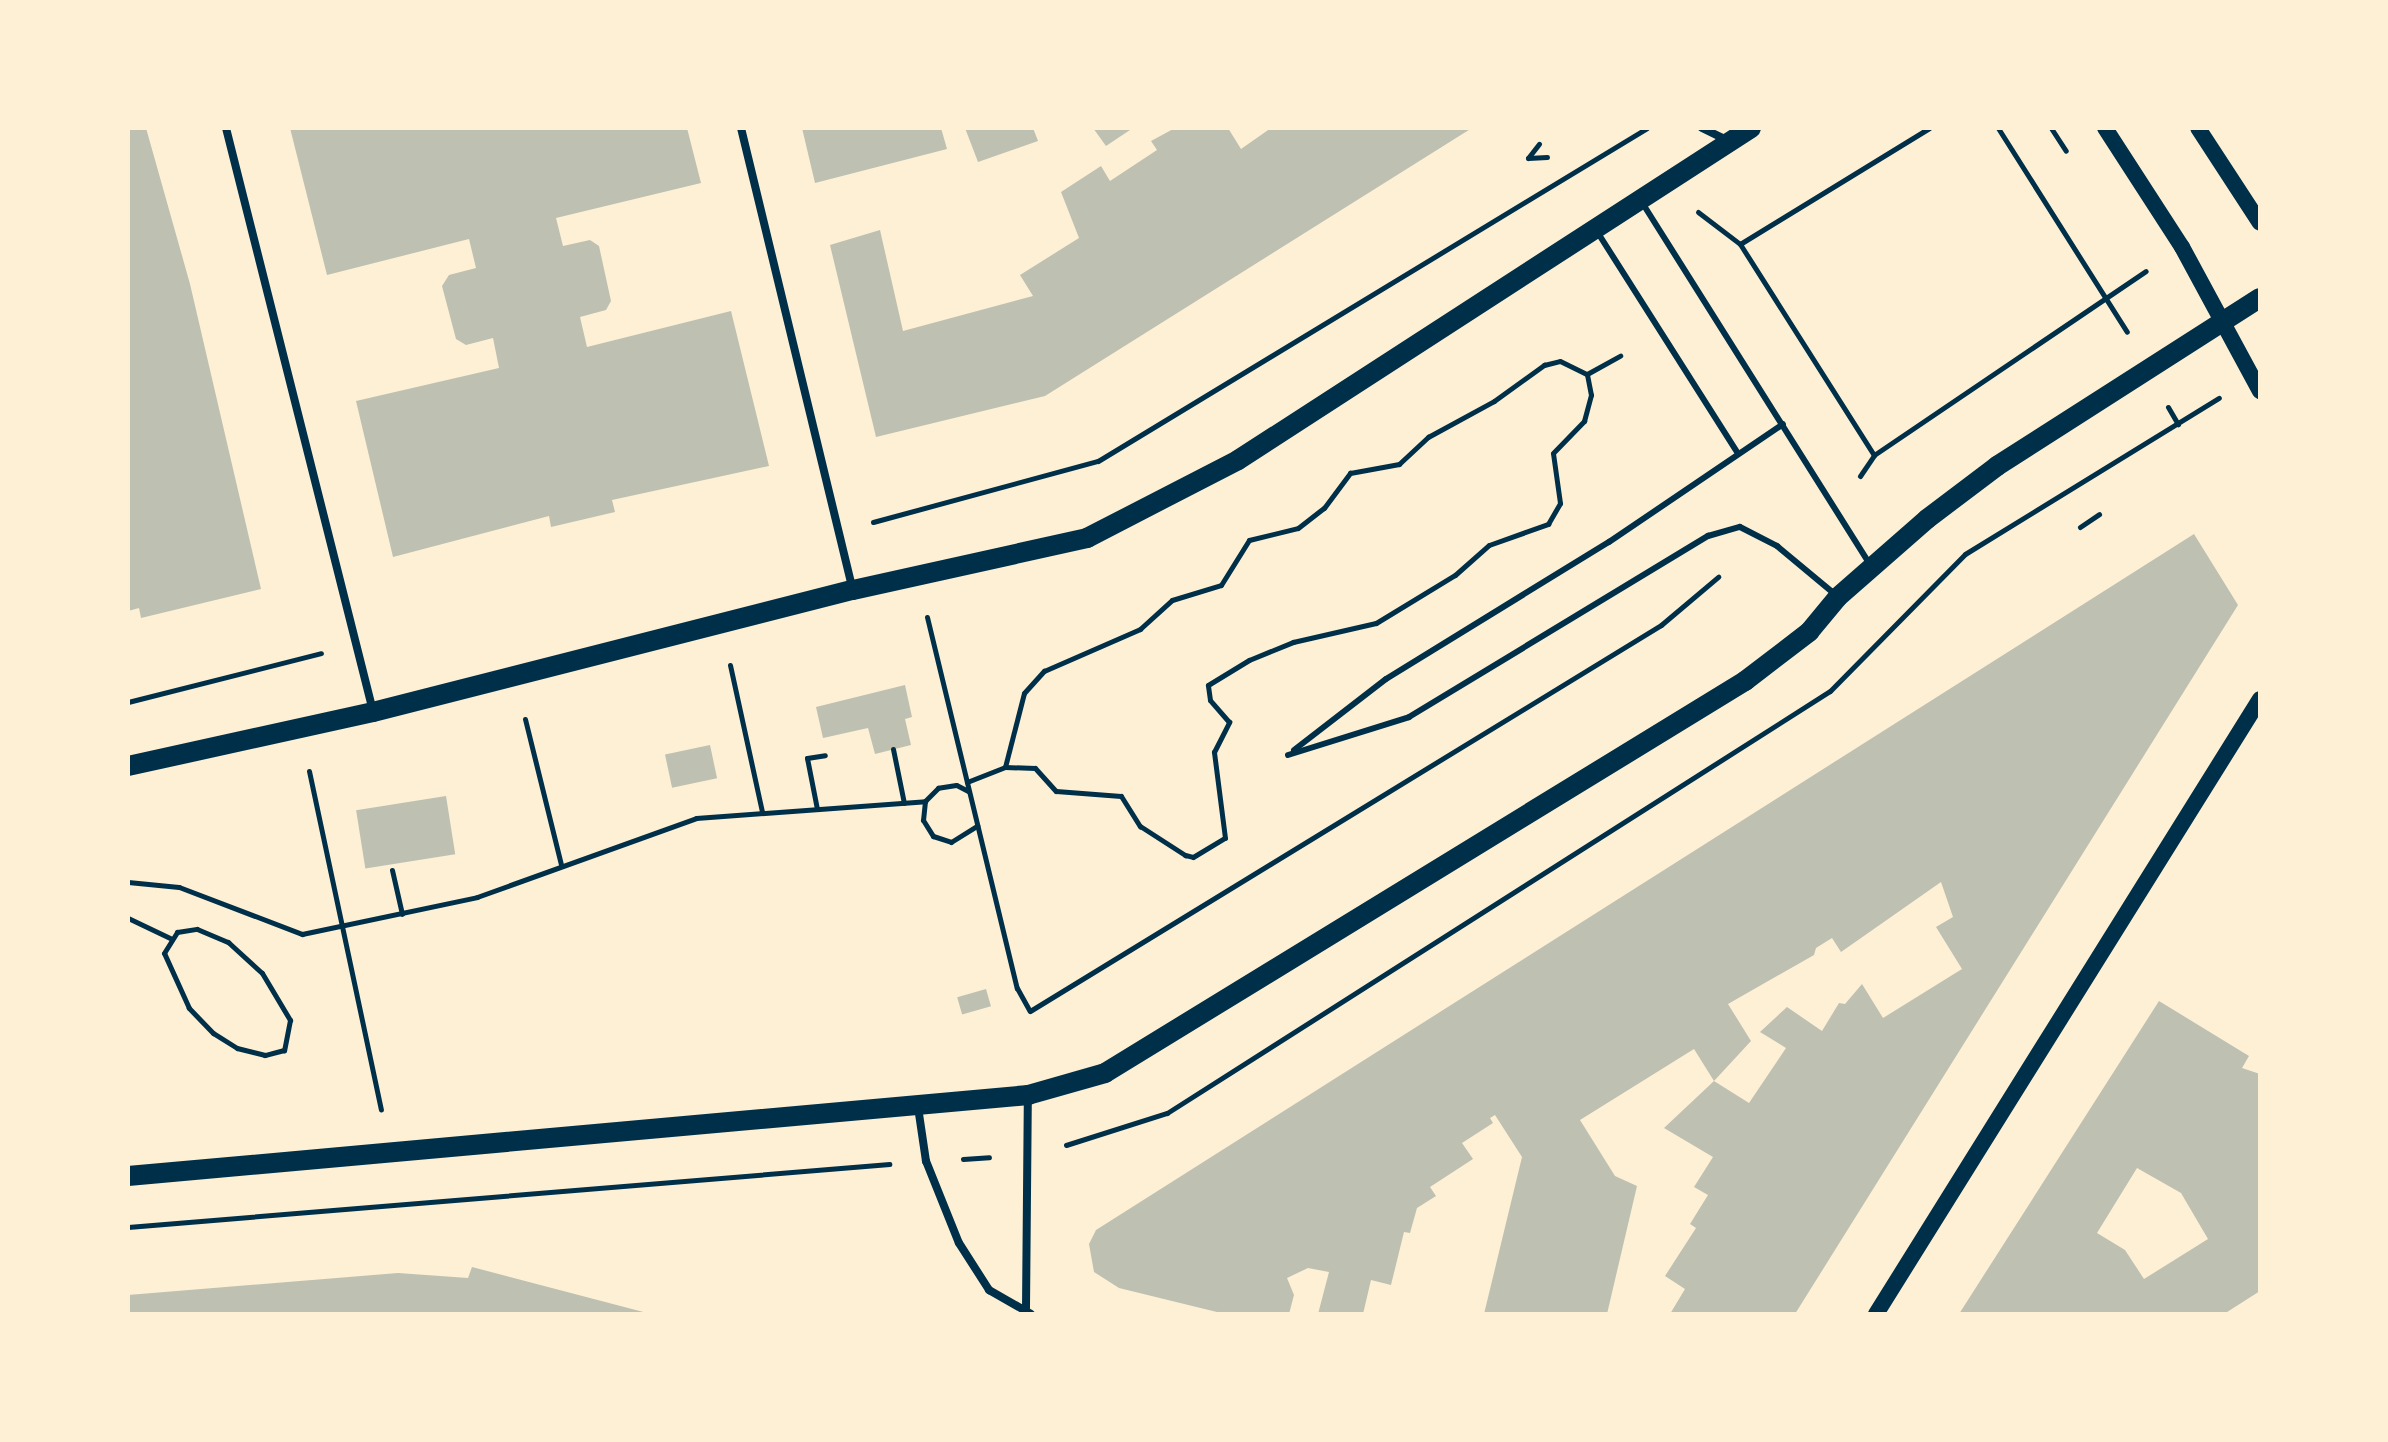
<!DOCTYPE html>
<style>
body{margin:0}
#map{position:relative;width:2388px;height:1442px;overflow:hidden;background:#fdf0d5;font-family:Georgia,serif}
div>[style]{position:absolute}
.building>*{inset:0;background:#bec0b2;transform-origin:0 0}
.path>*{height:5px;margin:-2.5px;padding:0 2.5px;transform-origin:2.5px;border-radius:2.5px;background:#003049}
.service>*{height:6px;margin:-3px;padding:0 3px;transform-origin:3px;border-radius:3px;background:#003049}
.minor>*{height:8px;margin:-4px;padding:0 4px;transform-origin:4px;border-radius:4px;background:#003049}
.secondary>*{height:16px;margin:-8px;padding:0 8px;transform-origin:8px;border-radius:8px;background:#003049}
.primary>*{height:20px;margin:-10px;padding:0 10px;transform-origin:10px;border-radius:10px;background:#003049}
span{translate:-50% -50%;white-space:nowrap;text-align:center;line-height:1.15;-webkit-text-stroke:7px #fdf0d5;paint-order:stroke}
.frame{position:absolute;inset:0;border:130px solid #fdf0d5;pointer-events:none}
</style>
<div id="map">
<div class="building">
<i style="clip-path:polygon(128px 128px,146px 128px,190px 284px,261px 589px,141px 618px,139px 608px,128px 611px)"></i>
<i style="clip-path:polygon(290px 128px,687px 128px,701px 183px,556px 218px,563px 246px,590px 240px,599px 246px,611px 301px,606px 310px,580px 317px,587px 347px,731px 311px,769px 466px,612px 500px,615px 512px,551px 527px,549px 516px,393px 557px,356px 401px,499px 368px,493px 338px,466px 345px,456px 339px,442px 286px,449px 275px,476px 268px,469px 239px,327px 275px)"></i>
<i style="clip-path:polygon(802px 128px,941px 128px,947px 149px,815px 183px)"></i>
<i style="clip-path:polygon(965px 128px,1033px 128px,1038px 141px,978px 162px)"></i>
<i style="clip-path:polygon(1093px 128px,1133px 128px,1106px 146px)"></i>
<i style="clip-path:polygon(1175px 128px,1228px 128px,1241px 149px,1271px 128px,1472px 128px,1045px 396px,876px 437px,830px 245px,880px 230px,903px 331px,1033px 296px,1020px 275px,1079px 238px,1061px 192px,1101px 166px,1110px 181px,1157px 150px,1151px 141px)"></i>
<i style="clip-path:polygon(2194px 534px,2238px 605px,1795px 1314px,1670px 1314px,1685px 1289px,1665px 1276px,1696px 1228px,1690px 1224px,1708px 1195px,1694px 1187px,1713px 1157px,1664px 1128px,1714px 1081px,1749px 1103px,1786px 1048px,1760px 1032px,1787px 1007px,1822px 1031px,1839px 1003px,1845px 1004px,1862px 984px,1883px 1018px,1962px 969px,1936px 927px,1953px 917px,1941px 882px,1841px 952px,1832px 938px,1816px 948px,1814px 955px,1728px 1004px,1751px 1041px,1714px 1081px,1694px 1049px,1580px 1120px,1615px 1176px,1637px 1186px,1607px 1314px,1484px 1314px,1522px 1157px,1495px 1115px,1490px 1118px,1493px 1123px,1462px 1143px,1473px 1159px,1430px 1187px,1436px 1196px,1417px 1208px,1410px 1233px,1404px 1232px,1391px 1285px,1371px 1280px,1363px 1314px,1318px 1314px,1329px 1272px,1308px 1268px,1287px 1278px,1294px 1295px,1289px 1314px,1225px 1314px,1119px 1288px,1094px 1272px,1089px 1244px,1096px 1230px)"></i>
<i style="clip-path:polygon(905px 685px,912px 717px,905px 719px,911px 745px,875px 754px,868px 728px,823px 738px,816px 707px)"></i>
<i style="left:710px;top:745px;width:34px;height:46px;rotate:78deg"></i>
<i style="left:446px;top:796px;width:59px;height:91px;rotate:81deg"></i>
<i style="left:986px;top:989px;width:18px;height:30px;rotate:74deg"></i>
<i style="clip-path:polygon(evenodd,2159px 1001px,2249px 1056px,2242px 1068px,2260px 1074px,2260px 1291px,2224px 1314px,1959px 1314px,2159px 1001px,2137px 1168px,2181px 1193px,2208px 1239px,2144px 1279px,2125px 1250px,2097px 1233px,2137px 1168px)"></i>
<i style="clip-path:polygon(472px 1267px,651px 1314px,128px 1314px,128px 1295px,398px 1273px,468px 1278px)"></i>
</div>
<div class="path">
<i style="left:1998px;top:128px;width:241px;rotate:57.7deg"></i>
<i style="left:2051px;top:128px;width:27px;rotate:57deg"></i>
<i style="left:1528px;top:158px;width:19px;rotate:-3deg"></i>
<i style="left:1528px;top:158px;width:18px;rotate:-52deg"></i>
<i style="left:1698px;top:212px;width:53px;rotate:37.3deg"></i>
<i style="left:1740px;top:244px;width:250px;rotate:57.6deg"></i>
<i style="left:1740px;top:244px;width:222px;rotate:-31.5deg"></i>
<i style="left:2168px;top:407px;width:20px;rotate:60deg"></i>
<i style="left:1860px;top:476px;width:25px;rotate:-56deg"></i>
<i style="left:1874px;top:455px;width:328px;rotate:-34.1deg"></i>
<i style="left:873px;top:522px;width:233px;rotate:-15.2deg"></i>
<i style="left:1098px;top:461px;width:642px;rotate:-31.24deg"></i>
<i style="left:2080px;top:527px;width:23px;rotate:-34deg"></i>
<i style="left:927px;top:617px;width:382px;rotate:76.4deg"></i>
<i style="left:1017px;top:988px;width:26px;rotate:61deg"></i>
<i style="left:1030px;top:1011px;width:740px;rotate:-31.46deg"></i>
<i style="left:1661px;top:625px;width:75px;rotate:-40.1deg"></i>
<i style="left:730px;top:665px;width:150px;rotate:77.7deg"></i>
<i style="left:128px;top:702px;width:199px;rotate:-14.2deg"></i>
<i style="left:525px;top:719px;width:150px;rotate:76.1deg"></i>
<i style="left:893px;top:749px;width:55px;rotate:78.5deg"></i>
<i style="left:1005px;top:767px;width:30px;rotate:2deg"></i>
<i style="left:1035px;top:768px;width:31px;rotate:48deg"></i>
<i style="left:1056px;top:791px;width:65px;rotate:4.4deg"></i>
<i style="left:1121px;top:796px;width:36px;rotate:58deg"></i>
<i style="left:1140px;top:826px;width:54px;rotate:32.8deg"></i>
<i style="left:1185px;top:855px;width:8px;rotate:14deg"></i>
<i style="left:1193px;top:857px;width:37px;rotate:-31deg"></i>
<i style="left:1225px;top:838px;width:87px;rotate:-97.3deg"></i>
<i style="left:1214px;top:752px;width:34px;rotate:-63deg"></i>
<i style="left:1229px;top:722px;width:29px;rotate:-131deg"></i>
<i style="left:1210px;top:700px;width:15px;rotate:-98deg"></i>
<i style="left:1208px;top:685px;width:48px;rotate:-31.4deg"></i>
<i style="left:1249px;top:660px;width:48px;rotate:-22.2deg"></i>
<i style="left:1293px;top:642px;width:85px;rotate:-12.9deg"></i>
<i style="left:1376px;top:623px;width:92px;rotate:-31.3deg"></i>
<i style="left:1455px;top:575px;width:45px;rotate:-41.4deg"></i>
<i style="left:1489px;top:545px;width:63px;rotate:-19.6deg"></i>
<i style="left:1548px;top:524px;width:24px;rotate:-60deg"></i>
<i style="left:1560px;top:503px;width:50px;rotate:-98deg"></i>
<i style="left:1553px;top:453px;width:45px;rotate:-45.9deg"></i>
<i style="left:1584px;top:421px;width:27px;rotate:-75deg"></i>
<i style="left:1591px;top:395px;width:21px;rotate:-101deg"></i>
<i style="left:309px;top:771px;width:346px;rotate:78deg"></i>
<i style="left:967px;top:782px;width:41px;rotate:-21.5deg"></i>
<i style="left:1005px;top:767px;width:76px;rotate:-75.6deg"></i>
<i style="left:1024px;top:693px;width:30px;rotate:-48deg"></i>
<i style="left:1044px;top:671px;width:105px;rotate:-23.6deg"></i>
<i style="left:1140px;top:629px;width:43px;rotate:-42.2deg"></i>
<i style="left:1172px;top:600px;width:51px;rotate:-17deg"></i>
<i style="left:1221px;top:585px;width:53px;rotate:-58.1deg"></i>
<i style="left:1249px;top:540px;width:50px;rotate:-13.8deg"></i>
<i style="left:1298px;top:528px;width:33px;rotate:-38deg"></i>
<i style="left:1324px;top:508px;width:44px;rotate:-53.4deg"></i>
<i style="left:1350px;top:473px;width:50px;rotate:-10.4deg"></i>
<i style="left:1399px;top:464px;width:40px;rotate:-43deg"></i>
<i style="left:1428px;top:437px;width:75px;rotate:-28.6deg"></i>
<i style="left:1494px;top:401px;width:62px;rotate:-35.8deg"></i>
<i style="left:1544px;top:365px;width:16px;rotate:-14deg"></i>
<i style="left:1560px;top:361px;width:30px;rotate:26deg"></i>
<i style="left:1587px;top:374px;width:38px;rotate:-29deg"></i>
<i style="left:968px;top:791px;width:13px;rotate:-153deg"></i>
<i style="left:956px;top:785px;width:18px;rotate:171deg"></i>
<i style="left:938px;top:788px;width:18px;rotate:135deg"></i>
<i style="left:925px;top:801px;width:19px;rotate:96deg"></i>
<i style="left:923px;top:820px;width:19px;rotate:58deg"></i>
<i style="left:933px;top:836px;width:19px;rotate:18deg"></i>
<i style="left:951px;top:842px;width:31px;rotate:-32deg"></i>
<i style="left:817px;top:809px;width:52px;rotate:-101.1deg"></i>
<i style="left:807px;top:758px;width:18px;rotate:-9deg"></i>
<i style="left:392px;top:870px;width:45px;rotate:77.2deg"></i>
<i style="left:128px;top:882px;width:51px;rotate:5.6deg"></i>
<i style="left:179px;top:887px;width:132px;rotate:20.9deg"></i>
<i style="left:302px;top:934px;width:179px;rotate:-11.9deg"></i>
<i style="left:477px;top:897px;width:233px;rotate:-19.8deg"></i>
<i style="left:696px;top:818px;width:230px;rotate:-4.2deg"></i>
<i style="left:128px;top:918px;width:47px;rotate:25.5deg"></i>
<i style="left:197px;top:929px;width:34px;rotate:23deg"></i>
<i style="left:228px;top:942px;width:46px;rotate:42.4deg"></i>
<i style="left:262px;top:973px;width:55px;rotate:59.2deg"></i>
<i style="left:290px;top:1020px;width:31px;rotate:101deg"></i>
<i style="left:284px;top:1050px;width:20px;rotate:165deg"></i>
<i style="left:265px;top:1055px;width:29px;rotate:-166deg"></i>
<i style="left:237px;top:1048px;width:28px;rotate:-148deg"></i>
<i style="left:213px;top:1033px;width:35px;rotate:-134deg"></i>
<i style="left:189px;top:1008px;width:60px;rotate:-114.4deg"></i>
<i style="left:164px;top:953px;width:25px;rotate:-58deg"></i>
<i style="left:177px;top:932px;width:20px;rotate:-9deg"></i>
<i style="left:1066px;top:1145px;width:106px;rotate:-17.6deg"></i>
<i style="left:1167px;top:1113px;width:786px;rotate:-32.48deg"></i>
<i style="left:1830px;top:691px;width:192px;rotate:-45.4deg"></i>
<i style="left:1965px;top:554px;width:298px;rotate:-31.6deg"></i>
<i style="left:963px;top:1159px;width:26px;rotate:-4deg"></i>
<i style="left:128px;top:1227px;width:764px;rotate:-4.73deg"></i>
</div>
<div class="service">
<i style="left:1643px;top:204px;width:424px;rotate:57.8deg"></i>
<i style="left:1598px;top:233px;width:259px;rotate:57.6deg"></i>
<i style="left:1294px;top:750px;width:116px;rotate:-37.7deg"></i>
<i style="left:1386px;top:679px;width:262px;rotate:-31.6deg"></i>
<i style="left:1609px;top:542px;width:210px;rotate:-34.1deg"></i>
<i style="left:1288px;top:755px;width:127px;rotate:-17.4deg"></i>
<i style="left:1409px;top:717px;width:350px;rotate:-31.2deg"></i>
<i style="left:1708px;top:536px;width:33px;rotate:-16deg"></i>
<i style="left:1740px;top:527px;width:42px;rotate:27.2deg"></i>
<i style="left:1777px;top:546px;width:78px;rotate:39.8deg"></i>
</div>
<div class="minor">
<i style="left:226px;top:128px;width:601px;rotate:75.85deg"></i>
<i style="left:741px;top:128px;width:475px;rotate:76.4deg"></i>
<i style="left:1702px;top:128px;width:25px;rotate:26deg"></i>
<i style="left:918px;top:1107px;width:55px;rotate:81.6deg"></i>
<i style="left:926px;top:1161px;width:88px;rotate:68.1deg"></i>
<i style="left:959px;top:1243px;width:56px;rotate:57.4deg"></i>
<i style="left:989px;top:1290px;width:48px;rotate:29.7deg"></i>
<i style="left:1026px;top:1308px;width:211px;rotate:-89.5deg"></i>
</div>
<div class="secondary">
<i style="left:2105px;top:128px;width:142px;rotate:57.1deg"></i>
<i style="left:2182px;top:247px;width:164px;rotate:61.6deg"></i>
<i style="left:2198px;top:128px;width:113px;rotate:56.9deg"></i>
<i style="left:1876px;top:1314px;width:725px;rotate:-58.02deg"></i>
</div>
<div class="primary">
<i style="left:128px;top:766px;width:251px;rotate:-12.4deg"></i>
<i style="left:373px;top:712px;width:495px;rotate:-14.3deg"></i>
<i style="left:853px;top:590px;width:240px;rotate:-12.5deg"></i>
<i style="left:1087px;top:538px;width:170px;rotate:-27.3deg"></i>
<i style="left:1238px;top:460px;width:611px;rotate:-32.91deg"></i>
<i style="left:128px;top:1176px;width:904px;rotate:-5.14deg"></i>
<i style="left:1028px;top:1095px;width:80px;rotate:-15.9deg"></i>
<i style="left:1105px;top:1073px;width:751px;rotate:-31.49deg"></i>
<i style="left:1745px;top:681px;width:81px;rotate:-37.4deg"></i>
<i style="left:1809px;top:632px;width:45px;rotate:-50.4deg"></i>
<i style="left:1838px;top:597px;width:118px;rotate:-41.2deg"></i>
<i style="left:1927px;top:519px;width:88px;rotate:-37.1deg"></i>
<i style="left:1997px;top:466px;width:312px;rotate:-32.6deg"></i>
</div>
<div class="frame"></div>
</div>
